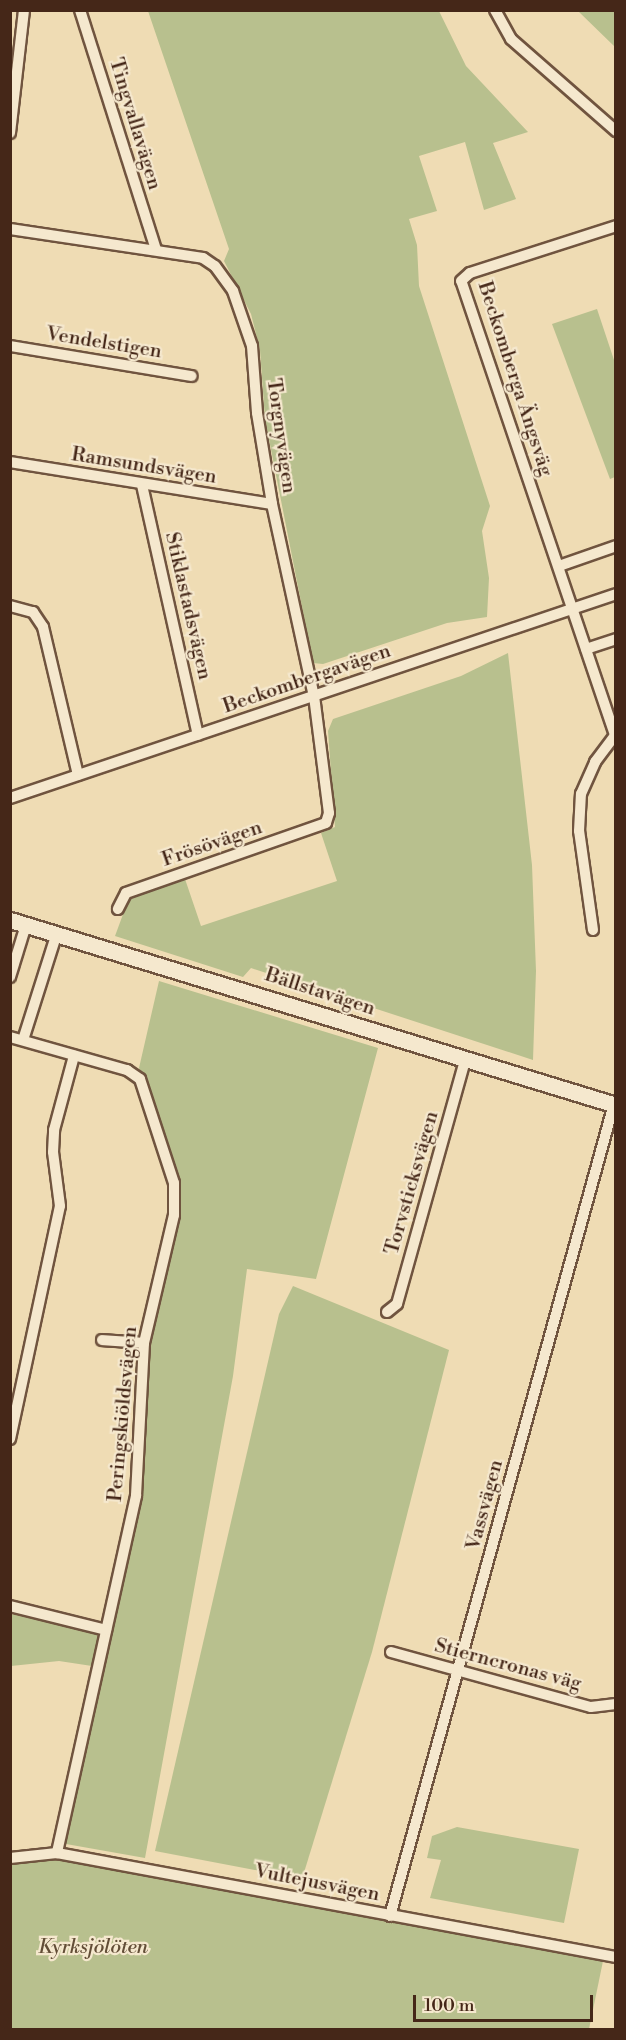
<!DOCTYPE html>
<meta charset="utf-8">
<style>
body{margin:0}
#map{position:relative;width:626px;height:2040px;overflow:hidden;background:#efdcb4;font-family:"Libre Bodoni",serif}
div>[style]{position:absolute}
.green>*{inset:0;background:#b8c08e}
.roads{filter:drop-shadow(2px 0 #70543f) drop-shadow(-2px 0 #70543f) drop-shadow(0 2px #70543f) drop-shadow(0 -2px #70543f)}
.street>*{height:10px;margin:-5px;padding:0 5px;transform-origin:5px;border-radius:5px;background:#f5e8ce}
.secondary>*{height:15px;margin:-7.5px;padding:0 7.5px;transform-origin:7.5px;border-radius:7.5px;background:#f5e8ce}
span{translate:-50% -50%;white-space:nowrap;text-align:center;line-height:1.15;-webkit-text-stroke:4.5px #f5e8ce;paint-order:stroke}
.street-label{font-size:20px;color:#452718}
.park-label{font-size:20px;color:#624d36;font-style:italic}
.frame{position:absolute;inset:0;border:12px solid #452718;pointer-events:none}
.scale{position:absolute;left:413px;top:1995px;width:180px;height:27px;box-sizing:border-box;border:3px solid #452718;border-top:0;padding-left:8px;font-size:18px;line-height:21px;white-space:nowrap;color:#452718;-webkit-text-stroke:4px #f5e8ce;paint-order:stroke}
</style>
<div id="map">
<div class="green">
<i style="clip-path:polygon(148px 11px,439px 11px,466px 66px,528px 132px,493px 143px,516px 199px,484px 210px,465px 142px,419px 156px,437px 211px,409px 219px,417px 245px,419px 286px,490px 506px,482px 531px,489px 578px,487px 617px,447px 623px,323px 664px,313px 663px,265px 419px,260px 350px,251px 314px,224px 261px,229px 249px)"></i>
<i style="clip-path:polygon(578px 11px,615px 11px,615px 48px,615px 47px)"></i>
<i style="clip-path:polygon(597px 309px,615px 363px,615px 477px,610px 479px,552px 324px)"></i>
<i style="clip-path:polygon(508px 653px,532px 865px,536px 971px,533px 1060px,251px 968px,243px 977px,115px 936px,129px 898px,185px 879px,201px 926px,337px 881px,321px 833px,335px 827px,328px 731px,333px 719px,461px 676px)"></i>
<i style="clip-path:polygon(159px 981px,378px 1048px,316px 1279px,247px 1269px,233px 1376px,145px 1858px,66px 1844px,142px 1484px,149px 1347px,181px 1201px,168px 1146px,139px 1068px)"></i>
<i style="clip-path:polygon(293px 1286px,449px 1350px,372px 1652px,302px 1879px,155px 1851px,279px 1314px)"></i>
<i style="clip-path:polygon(11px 1614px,100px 1634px,92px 1666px,59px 1661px,11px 1666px)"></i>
<i style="clip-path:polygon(457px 1827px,579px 1849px,564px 1923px,430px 1898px,441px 1860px,427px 1858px,432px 1836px)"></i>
<i style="clip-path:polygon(59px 1860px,603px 1961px,589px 2029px,11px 2029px,10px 1861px)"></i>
</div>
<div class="roads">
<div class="street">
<i style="left:80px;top:10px;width:251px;rotate:72.4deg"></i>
<i style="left:495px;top:10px;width:33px;rotate:61deg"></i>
<i style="left:511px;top:39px;width:140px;rotate:41.2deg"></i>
<i style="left:10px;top:133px;width:124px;rotate:-83.5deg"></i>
<i style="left:10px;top:229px;width:195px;rotate:8.5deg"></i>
<i style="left:203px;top:258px;width:14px;rotate:34deg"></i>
<i style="left:215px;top:266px;width:31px;rotate:54deg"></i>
<i style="left:233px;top:291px;width:58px;rotate:70.9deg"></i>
<i style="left:252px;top:346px;width:67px;rotate:85.7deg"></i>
<i style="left:257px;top:413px;width:92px;rotate:80.6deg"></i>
<i style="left:272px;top:504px;width:197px;rotate:77.7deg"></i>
<i style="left:314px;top:696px;width:118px;rotate:82.7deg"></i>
<i style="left:329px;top:813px;width:10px;rotate:107deg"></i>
<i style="left:326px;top:823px;width:212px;rotate:160.7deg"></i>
<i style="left:126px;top:893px;width:18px;rotate:117deg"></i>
<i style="left:10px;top:346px;width:184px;rotate:9.4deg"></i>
<i style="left:10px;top:462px;width:265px;rotate:9.1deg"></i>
<i style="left:142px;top:485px;width:256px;rotate:77.4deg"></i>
<i style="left:559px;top:566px;width:60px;rotate:-19.3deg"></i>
<i style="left:10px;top:606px;width:24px;rotate:15deg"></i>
<i style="left:33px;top:612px;width:18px;rotate:56deg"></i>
<i style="left:43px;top:627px;width:152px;rotate:76.7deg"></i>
<i style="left:586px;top:649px;width:32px;rotate:-18deg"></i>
<i style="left:10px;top:798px;width:639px;rotate:-18.6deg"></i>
<i style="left:593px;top:930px;width:100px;rotate:-98deg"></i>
<i style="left:579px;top:831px;width:37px;rotate:-87deg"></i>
<i style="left:581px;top:794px;width:35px;rotate:-66deg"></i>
<i style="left:595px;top:762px;width:34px;rotate:-53deg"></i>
<i style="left:615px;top:735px;width:479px;rotate:-108.7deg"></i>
<i style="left:461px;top:281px;width:12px;rotate:-42deg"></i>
<i style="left:470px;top:273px;width:153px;rotate:-17.8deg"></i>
<i style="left:10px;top:977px;width:54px;rotate:-72.9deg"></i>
<i style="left:10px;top:1037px;width:122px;rotate:15.8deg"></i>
<i style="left:127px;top:1070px;width:16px;rotate:35deg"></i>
<i style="left:140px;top:1079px;width:109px;rotate:71.9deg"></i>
<i style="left:174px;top:1183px;width:32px;rotate:90deg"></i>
<i style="left:174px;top:1215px;width:131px;rotate:103.2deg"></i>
<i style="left:144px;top:1343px;width:153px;rotate:93deg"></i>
<i style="left:136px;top:1496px;width:366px;rotate:102.5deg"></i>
<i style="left:23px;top:1040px;width:112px;rotate:-72.4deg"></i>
<i style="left:387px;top:1312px;width:13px;rotate:-39deg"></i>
<i style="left:397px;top:1304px;width:253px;rotate:-74.4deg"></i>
<i style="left:102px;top:1340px;width:42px;rotate:4.1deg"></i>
<i style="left:10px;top:1439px;width:238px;rotate:-77.9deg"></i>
<i style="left:60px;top:1206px;width:54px;rotate:-97.4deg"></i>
<i style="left:53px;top:1152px;width:22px;rotate:-87deg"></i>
<i style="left:54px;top:1130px;width:77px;rotate:-74.9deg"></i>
<i style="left:10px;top:1606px;width:99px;rotate:14deg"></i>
<i style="left:391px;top:1652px;width:207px;rotate:15.4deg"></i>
<i style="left:591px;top:1707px;width:25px;rotate:-7deg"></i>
<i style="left:10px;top:1858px;width:47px;rotate:-6.1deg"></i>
<i style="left:57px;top:1853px;width:569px;rotate:10.54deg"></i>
<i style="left:390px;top:1916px;width:842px;rotate:-74.58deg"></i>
</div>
<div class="secondary">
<i style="left:10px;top:920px;width:634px;rotate:16.98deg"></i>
</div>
</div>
<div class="street-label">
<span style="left:135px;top:124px;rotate:73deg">Tingvallavägen</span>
<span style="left:104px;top:343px;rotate:9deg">Vendelstigen</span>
<span style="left:515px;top:379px;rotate:72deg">Beckomberga Ängsväg</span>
<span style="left:281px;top:436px;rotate:82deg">Torgnyvägen</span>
<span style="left:144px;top:466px;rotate:9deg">Ramsundsvägen</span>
<span style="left:188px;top:606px;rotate:77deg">Stiklastadsvägen</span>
<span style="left:307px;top:679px;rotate:-19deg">Beckombergavägen</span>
<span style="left:212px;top:844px;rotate:-19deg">Frösövägen</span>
<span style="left:320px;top:992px;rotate:18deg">Bällstavägen</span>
<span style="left:412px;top:1183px;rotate:-74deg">Torvsticksvägen</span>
<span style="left:123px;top:1414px;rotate:-85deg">Peringskiöldsvägen</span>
<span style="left:485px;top:1505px;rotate:-75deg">Vassvägen</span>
<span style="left:508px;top:1665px;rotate:15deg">Stierncronas väg</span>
<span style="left:317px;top:1883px;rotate:11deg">Vultejusvägen</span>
</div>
<div class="park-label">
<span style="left:93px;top:1947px">Kyrksjölöten</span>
</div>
<div class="frame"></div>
<div class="scale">100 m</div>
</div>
